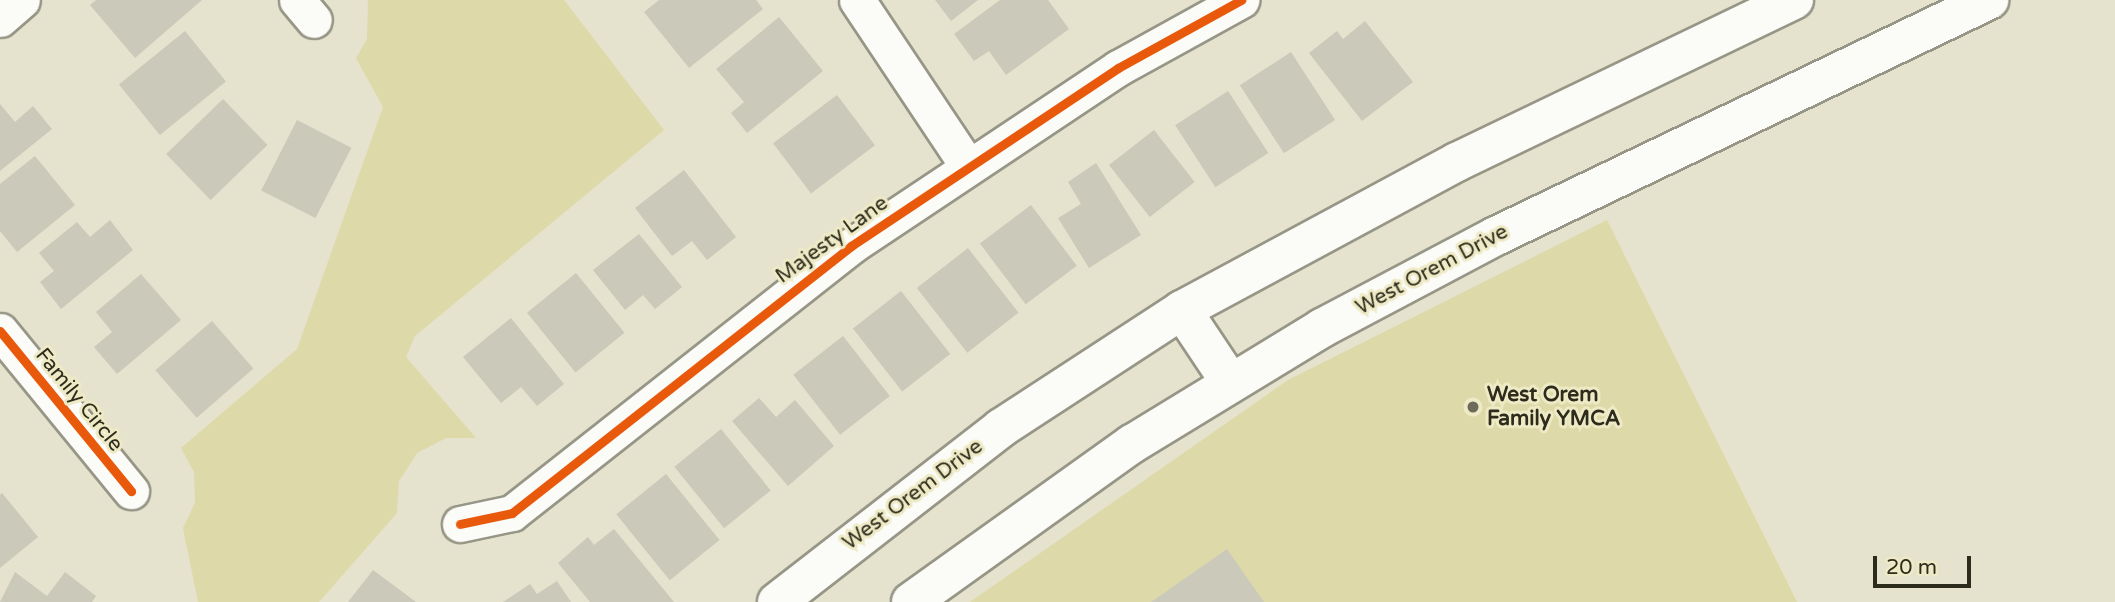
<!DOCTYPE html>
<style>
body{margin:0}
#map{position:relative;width:2115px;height:602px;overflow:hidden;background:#e5e2ce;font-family:"Varela Round",sans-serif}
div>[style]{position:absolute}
.green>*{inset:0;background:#ded9a8}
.building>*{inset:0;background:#cbc9b9;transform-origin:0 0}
.roads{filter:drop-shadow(2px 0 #979686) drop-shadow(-2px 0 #979686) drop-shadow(0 2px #979686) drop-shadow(0 -2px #979686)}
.street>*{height:35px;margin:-17.5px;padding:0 17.5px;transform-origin:17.5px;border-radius:17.5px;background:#fbfbf8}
.secondary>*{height:38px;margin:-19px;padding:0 19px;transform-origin:19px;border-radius:19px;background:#fbfbf8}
.cycleway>*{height:9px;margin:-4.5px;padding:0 4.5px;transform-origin:4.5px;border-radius:4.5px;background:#e8590c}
.dots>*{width:19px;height:19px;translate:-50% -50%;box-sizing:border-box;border:4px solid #eeeac5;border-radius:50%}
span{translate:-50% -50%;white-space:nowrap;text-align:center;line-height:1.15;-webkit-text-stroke:6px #eeeac5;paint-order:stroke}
.street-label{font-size:21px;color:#2c2b1c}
.poi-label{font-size:21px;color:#2c2b1c;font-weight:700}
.left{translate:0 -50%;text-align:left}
.scale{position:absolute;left:1873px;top:556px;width:98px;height:32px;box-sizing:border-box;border:4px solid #2c2b1c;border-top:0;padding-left:9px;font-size:21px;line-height:24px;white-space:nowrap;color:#2c2b1c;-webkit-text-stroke:5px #eeeac5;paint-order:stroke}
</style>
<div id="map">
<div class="green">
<i style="clip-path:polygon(368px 0,564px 0,664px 130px,415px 336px,406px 357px,476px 438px,446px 438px,417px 453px,399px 481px,397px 513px,319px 602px,198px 602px,183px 528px,195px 503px,194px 472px,181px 448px,297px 349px,383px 107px,356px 58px,367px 39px)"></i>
<i style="clip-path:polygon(1607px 220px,1797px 602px,970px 602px,1288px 380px)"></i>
</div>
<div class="building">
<i style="clip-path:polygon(96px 0,202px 0,135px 58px,90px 5px)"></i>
<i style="clip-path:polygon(659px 0,756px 0,763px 9px,689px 68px,644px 12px)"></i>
<i style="clip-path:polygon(935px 0,978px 0,951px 21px)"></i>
<i style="clip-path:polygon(1000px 0,1048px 0,1069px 29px,1006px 75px,989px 51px,974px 61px,954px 34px)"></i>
<i style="clip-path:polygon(779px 17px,823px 71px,747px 133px,731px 113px,744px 102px,716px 69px)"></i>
<i style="clip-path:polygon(1365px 21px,1413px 82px,1362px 121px,1309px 53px,1337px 31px,1343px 39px)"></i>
<i style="left:185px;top:31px;width:65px;height:85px;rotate:51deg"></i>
<i style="left:1291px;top:52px;width:81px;height:61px;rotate:57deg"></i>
<i style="left:1228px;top:91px;width:74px;height:63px;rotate:57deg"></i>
<i style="left:837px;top:95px;width:63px;height:80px;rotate:53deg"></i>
<i style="left:223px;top:99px;width:64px;height:79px;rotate:46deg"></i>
<i style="clip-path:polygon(0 104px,15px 122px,33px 106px,52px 129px,0 171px)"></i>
<i style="left:297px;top:120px;width:61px;height:79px;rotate:27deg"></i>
<i style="left:1154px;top:130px;width:66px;height:57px;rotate:52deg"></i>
<i style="clip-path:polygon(35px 156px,75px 205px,17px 252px,0 231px,0 184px)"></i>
<i style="clip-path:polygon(1096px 163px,1141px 235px,1089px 268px,1058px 218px,1081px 204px,1068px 182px)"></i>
<i style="clip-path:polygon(684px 170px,736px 237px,707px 260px,692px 241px,672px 256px,635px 208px)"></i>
<i style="left:1031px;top:205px;width:76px;height:64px;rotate:53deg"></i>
<i style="clip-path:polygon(110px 220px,133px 250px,61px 309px,40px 282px,54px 271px,39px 253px,77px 222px,90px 237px)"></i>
<i style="clip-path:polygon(639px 234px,682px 287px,655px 309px,643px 295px,625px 310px,593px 270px)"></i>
<i style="left:968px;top:248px;width:82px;height:65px;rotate:52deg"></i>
<i style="left:576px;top:273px;width:77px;height:63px;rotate:51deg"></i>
<i style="clip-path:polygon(141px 274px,181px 320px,117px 374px,94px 347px,112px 332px,96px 312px)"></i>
<i style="left:901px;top:291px;width:80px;height:61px;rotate:52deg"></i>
<i style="clip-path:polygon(511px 318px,564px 384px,537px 406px,521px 387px,501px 403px,463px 357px)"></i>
<i style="left:212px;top:321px;width:63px;height:75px;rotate:49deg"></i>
<i style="left:843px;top:336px;width:76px;height:63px;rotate:52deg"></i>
<i style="clip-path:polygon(759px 398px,776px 417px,795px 400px,834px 446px,788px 486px,732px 421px)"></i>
<i style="left:721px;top:429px;width:79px;height:60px;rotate:51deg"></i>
<i style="left:666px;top:474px;width:85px;height:64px;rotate:51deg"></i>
<i style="clip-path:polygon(2px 493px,38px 537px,0 568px,0 495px)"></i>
<i style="clip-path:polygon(614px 529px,674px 602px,590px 602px,558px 563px,588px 537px,594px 545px)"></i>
<i style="clip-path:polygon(1227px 549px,1264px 602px,1151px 602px)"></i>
<i style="clip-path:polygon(373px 570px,416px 602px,348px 602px)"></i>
<i style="clip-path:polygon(15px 572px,47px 596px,65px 572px,96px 596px,92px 602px,0 602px)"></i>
<i style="clip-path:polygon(557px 581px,571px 602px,503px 602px,530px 584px,537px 594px)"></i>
</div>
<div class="roads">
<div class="street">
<i style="left:297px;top:0;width:26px;rotate:50deg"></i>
<i style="left:857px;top:0;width:198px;rotate:56.3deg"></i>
<i style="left:0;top:19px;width:29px;rotate:-41deg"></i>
<i style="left:0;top:331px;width:207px;rotate:50.7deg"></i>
<i style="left:460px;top:524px;width:53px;rotate:-11.9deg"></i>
<i style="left:512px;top:513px;width:432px;rotate:-38.2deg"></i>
<i style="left:851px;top:246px;width:321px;rotate:-33.7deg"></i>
<i style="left:1118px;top:68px;width:141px;rotate:-28.9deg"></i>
</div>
<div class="secondary">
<i style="left:1182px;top:310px;width:87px;rotate:56.3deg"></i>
<i style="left:777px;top:602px;width:284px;rotate:-37.8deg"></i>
<i style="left:1001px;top:428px;width:216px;rotate:-33.1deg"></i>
<i style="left:1182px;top:310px;width:312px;rotate:-28.3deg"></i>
<i style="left:1457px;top:162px;width:374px;rotate:-25.7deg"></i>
<i style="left:911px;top:602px;width:272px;rotate:-35.6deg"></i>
<i style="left:1132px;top:444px;width:223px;rotate:-31.4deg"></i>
<i style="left:1322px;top:328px;width:197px;rotate:-27.9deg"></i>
<i style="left:1496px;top:236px;width:547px;rotate:-25.58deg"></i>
</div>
</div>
<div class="cycleway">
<i style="left:0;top:331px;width:207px;rotate:50.7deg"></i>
<i style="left:460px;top:524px;width:53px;rotate:-11.9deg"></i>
<i style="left:512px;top:513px;width:432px;rotate:-38.2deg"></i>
<i style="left:851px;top:246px;width:321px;rotate:-33.7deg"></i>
<i style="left:1118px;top:68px;width:141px;rotate:-28.9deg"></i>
</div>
<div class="dots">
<i style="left:1473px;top:407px;background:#6d6b5a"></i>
</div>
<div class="street-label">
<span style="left:832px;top:240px;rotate:-36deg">Majesty Lane</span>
<span style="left:1432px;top:270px;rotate:-28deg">West Orem Drive</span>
<span style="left:79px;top:400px;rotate:51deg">Family Circle</span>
<span style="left:913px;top:495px;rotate:-37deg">West Orem Drive</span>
</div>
<div class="poi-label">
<span class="left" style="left:1487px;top:407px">West Orem<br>Family YMCA</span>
</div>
<div class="scale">20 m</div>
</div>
